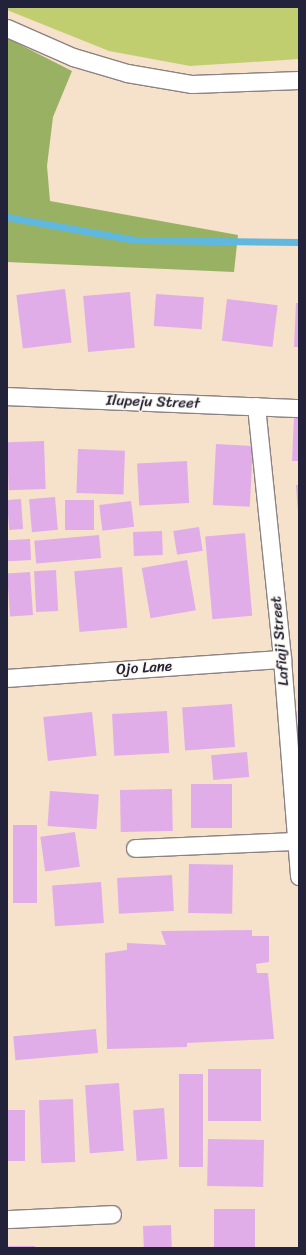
<!DOCTYPE html>
<style>
body{margin:0}
#map{position:relative;width:306px;height:1255px;overflow:hidden;background:#f6e2ca;font-family:Sriracha,sans-serif}
div>[style]{position:absolute}
.green>*{inset:0;background:#c1ce70}
.forest>*{inset:0;background:#98b162}
.stream>*{height:7px;margin:-3.5px;padding:0 3.5px;transform-origin:3.5px;border-radius:3.5px;background:#61b8de}
.building>*{inset:0;background:#e0ade9;transform-origin:0 0}
.roads{filter:drop-shadow(1px 0 #8c8282) drop-shadow(-1px 0 #8c8282) drop-shadow(0 1px #8c8282) drop-shadow(0 -1px #8c8282)}
.minor>*{height:17px;margin:-8.5px;padding:0 8.5px;transform-origin:8.5px;border-radius:8.5px;background:#fff}
span{translate:-50% -50%;white-space:nowrap;text-align:center;line-height:1.15;-webkit-text-stroke:3px #fbf7ec;paint-order:stroke}
.street-label{font-size:15px;color:#22223b}
.frame{position:absolute;inset:0;border:8px solid #22223b;pointer-events:none}
</style>
<div id="map">
<div class="green">
<i style="clip-path:polygon(7px 7px,299px 7px,299px 59px,190px 66px,109px 51px,7px 10px)"></i>
</div>
<div class="forest">
<i style="clip-path:polygon(7px 38px,72px 71px,53px 117px,47px 166px,50px 201px,238px 235px,234px 272px,7px 262px)"></i>
</div>
<div class="stream">
<i style="left:7px;top:217px;width:130px;rotate:10.2deg"></i>
<i style="left:135px;top:240px;width:164px;rotate:0.7deg"></i>
</div>
<div class="building">
<i style="left:65px;top:289px;width:54px;height:49px;rotate:83deg"></i>
<i style="left:130px;top:292px;width:56px;height:47px;rotate:85deg"></i>
<i style="left:156px;top:294px;width:48px;height:32px;rotate:4deg"></i>
<i style="left:227px;top:299px;width:51px;height:42px;rotate:7deg"></i>
<i style="clip-path:polygon(296px 303px,299px 303px,299px 347px,294px 347px)"></i>
<i style="clip-path:polygon(294px 417px,299px 417px,299px 461px,292px 461px)"></i>
<i style="left:44px;top:441px;width:48px;height:37px;rotate:88deg"></i>
<i style="left:216px;top:444px;width:37px;height:61px;rotate:3deg"></i>
<i style="left:78px;top:449px;width:47px;height:44px;rotate:2deg"></i>
<i style="left:187px;top:461px;width:42px;height:50px;rotate:87deg"></i>
<i style="clip-path:polygon(296px 485px,299px 485px,299px 513px,298px 513px)"></i>
<i style="left:55px;top:497px;width:33px;height:26px;rotate:85deg"></i>
<i style="left:21px;top:499px;width:30px;height:14px;rotate:86deg"></i>
<i style="left:65px;top:500px;width:29px;height:30px"></i>
<i style="left:131px;top:501px;width:26px;height:32px;rotate:83deg"></i>
<i style="left:199px;top:527px;width:24px;height:26px;rotate:81deg"></i>
<i style="left:162px;top:531px;width:24px;height:29px;rotate:88deg"></i>
<i style="left:245px;top:533px;width:83px;height:40px;rotate:85deg"></i>
<i style="left:99px;top:535px;width:23px;height:65px;rotate:85deg"></i>
<i style="left:30px;top:539px;width:21px;height:23px;rotate:87deg"></i>
<i style="left:187px;top:560px;width:51px;height:46px;rotate:80deg"></i>
<i style="left:122px;top:567px;width:61px;height:48px;rotate:85deg"></i>
<i style="left:56px;top:570px;width:41px;height:22px;rotate:87deg"></i>
<i style="left:30px;top:572px;width:43px;height:23px;rotate:86deg"></i>
<i style="left:232px;top:704px;width:43px;height:50px;rotate:86deg"></i>
<i style="left:167px;top:711px;width:42px;height:55px;rotate:87deg"></i>
<i style="left:92px;top:712px;width:44px;height:49px;rotate:84deg"></i>
<i style="left:247px;top:752px;width:25px;height:36px;rotate:85deg"></i>
<i style="left:191px;top:784px;width:41px;height:44px"></i>
<i style="left:172px;top:789px;width:42px;height:52px;rotate:89deg"></i>
<i style="left:50px;top:791px;width:49px;height:35px;rotate:4deg"></i>
<i style="left:13px;top:825px;width:24px;height:78px"></i>
<i style="left:75px;top:832px;width:35px;height:35px;rotate:82deg"></i>
<i style="left:189px;top:864px;width:44px;height:49px;rotate:1deg"></i>
<i style="left:172px;top:875px;width:36px;height:55px;rotate:87deg"></i>
<i style="left:101px;top:882px;width:41px;height:49px;rotate:86deg"></i>
<i style="clip-path:polygon(252px 930px,252px 936px,269px 936px,269px 962px,256px 964px,257px 973px,268px 973px,274px 1039px,187px 1043px,187px 1047px,107px 1049px,105px 953px,127px 950px,127px 943px,166px 945px,161px 931px)"></i>
<i style="left:96px;top:1029px;width:24px;height:83px;rotate:85deg"></i>
<i style="left:208px;top:1069px;width:53px;height:52px"></i>
<i style="left:179px;top:1074px;width:24px;height:93px"></i>
<i style="left:119px;top:1083px;width:68px;height:34px;rotate:86deg"></i>
<i style="left:73px;top:1099px;width:63px;height:34px;rotate:88deg"></i>
<i style="left:164px;top:1108px;width:51px;height:31px;rotate:86deg"></i>
<i style="left:7px;top:1110px;width:18px;height:51px"></i>
<i style="left:208px;top:1139px;width:56px;height:47px;rotate:1deg"></i>
<i style="left:214px;top:1209px;width:41px;height:39px"></i>
<i style="left:171px;top:1225px;width:23px;height:28px;rotate:88deg"></i>
<i style="left:7px;top:1246px;width:28px;height:2px"></i>
</div>
<div class="roads">
<div class="minor">
<i style="left:7px;top:28px;width:72px;rotate:23.7deg"></i>
<i style="left:73px;top:57px;width:56px;rotate:16.5deg"></i>
<i style="left:127px;top:73px;width:66px;rotate:9.6deg"></i>
<i style="left:192px;top:84px;width:107px;rotate:-2.1deg"></i>
<i style="left:7px;top:396px;width:292px;rotate:2.4deg"></i>
<i style="left:256px;top:406px;width:254px;rotate:84.1deg"></i>
<i style="left:282px;top:659px;width:218px;rotate:85.5deg"></i>
<i style="left:7px;top:678px;width:276px;rotate:-4deg"></i>
<i style="left:135px;top:848px;width:162px;rotate:-2.5deg"></i>
<i style="left:7px;top:1219px;width:105px;rotate:-2.7deg"></i>
</div>
</div>
<div class="street-label">
<span style="left:153px;top:402px;rotate:2deg">Ilupeju Street</span>
<span style="left:280px;top:641px;rotate:-95deg">Lafiaji Street</span>
<span style="left:144px;top:668px;rotate:-4deg">Ojo Lane</span>
</div>
<div class="frame"></div>
</div>
